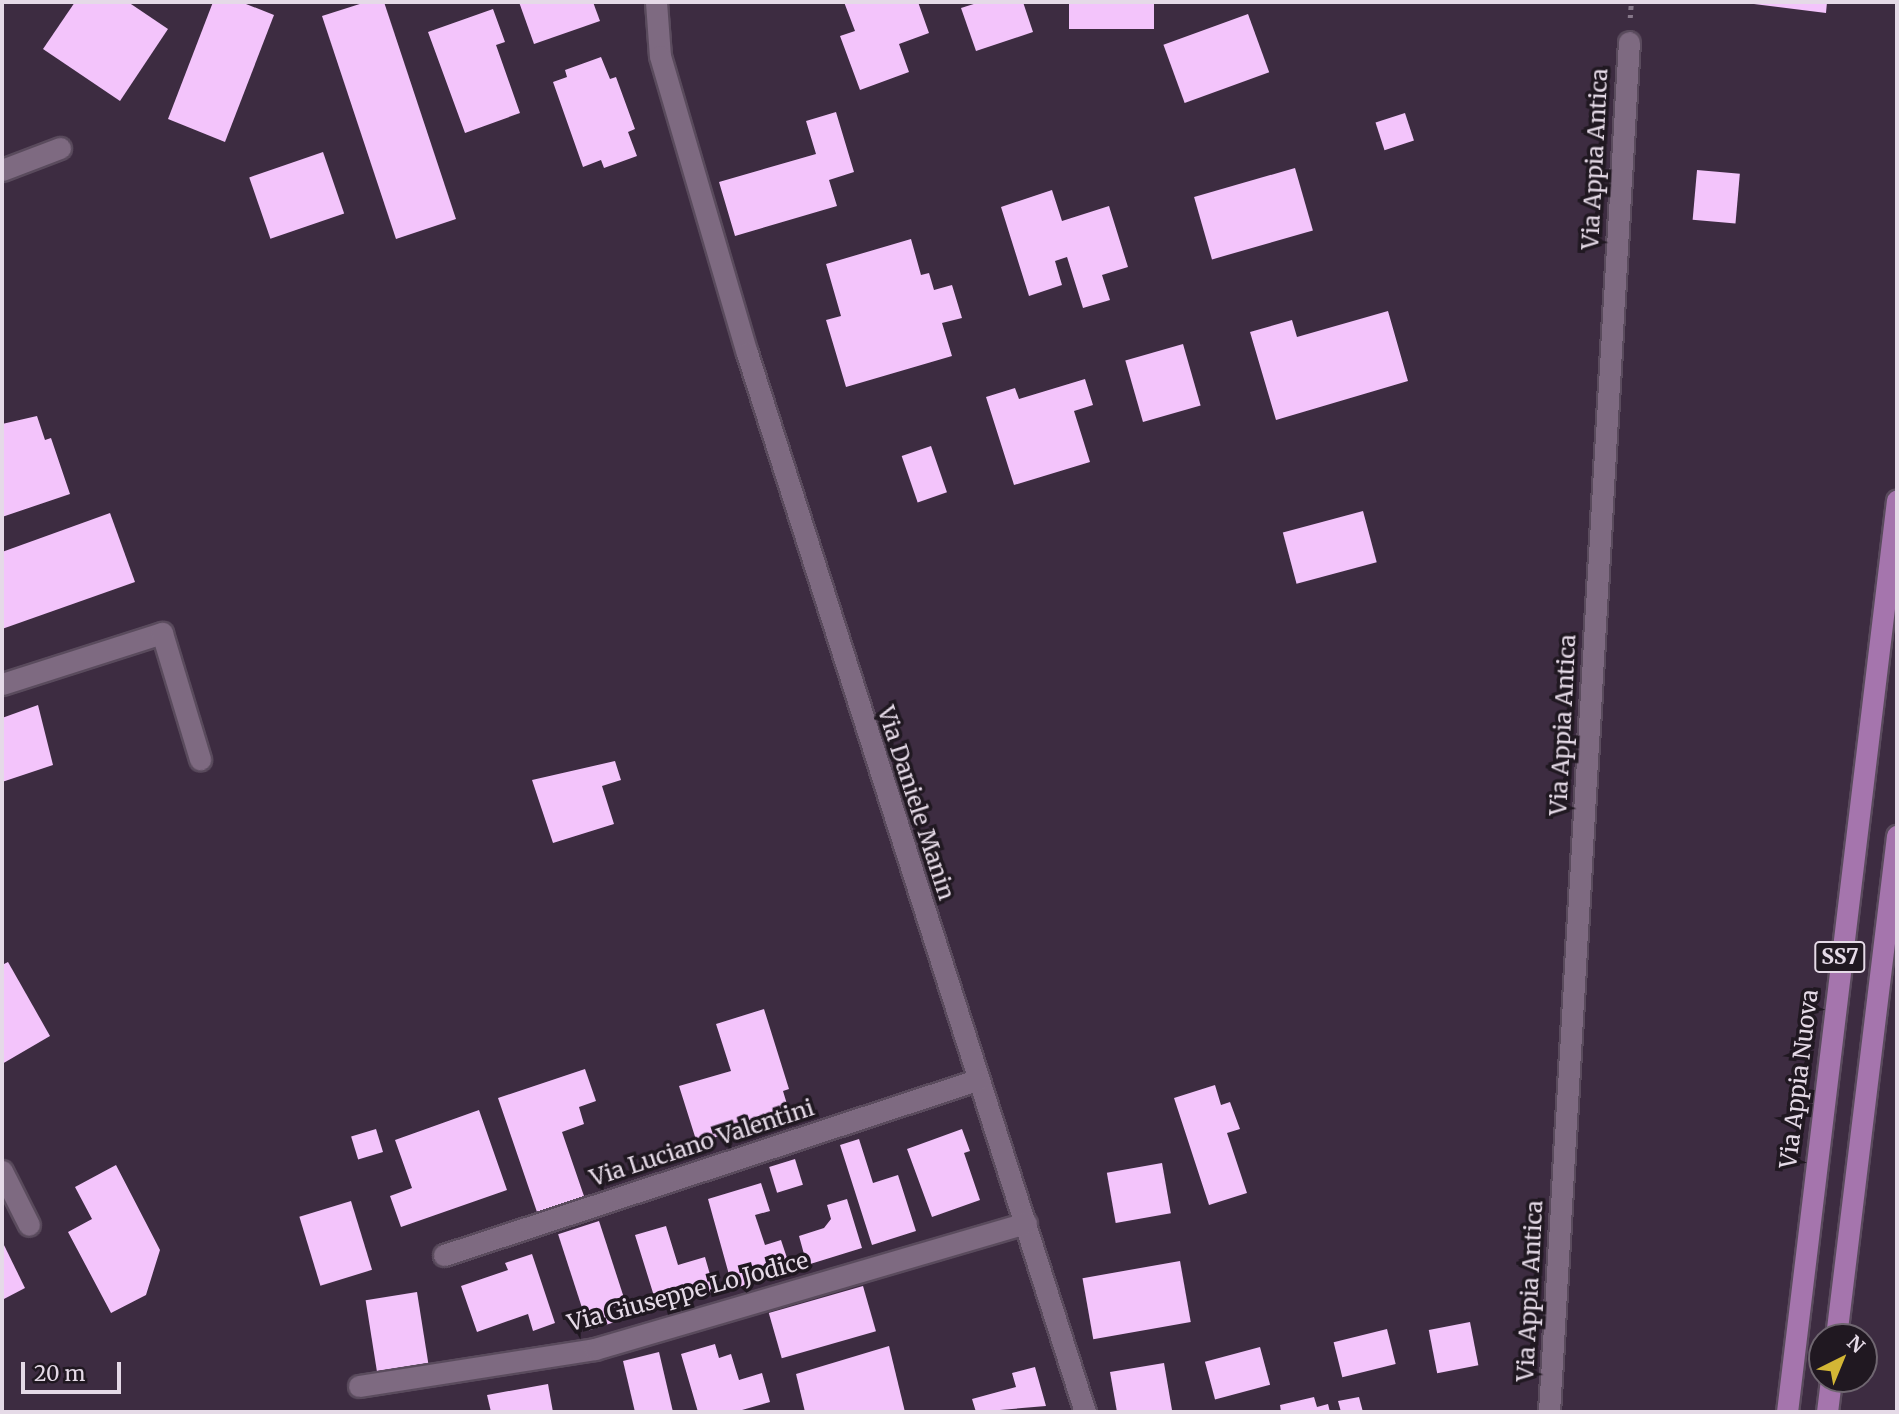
<!DOCTYPE html>
<style>
body{margin:0}
#map{position:relative;width:1899px;height:1414px;overflow:hidden;background:#3d2c41;font-family:Merriweather,serif}
div>[style]{position:absolute}
.building>*{inset:0;background:#f3c4fb;transform-origin:0 0}
.path>*{height:4.5px;margin-top:-2.25px;transform-origin:0;background:repeating-linear-gradient(90deg,#867789 0 3.5px,transparent 0 8.5px)}
.roads{filter:drop-shadow(2px 0 #5a4b5d) drop-shadow(-2px 0 #5a4b5d) drop-shadow(0 2px #5a4b5d) drop-shadow(0 -2px #5a4b5d)}
.minor>*{height:21px;margin:-10.5px;padding:0 10.5px;transform-origin:10.5px;border-radius:10.5px;background:#7e6a81}
.major>*{height:21px;margin:-10.5px;padding:0 10.5px;transform-origin:10.5px;border-radius:10.5px;background:#a575ad}
span{translate:-50% -50%;white-space:nowrap;text-align:center;line-height:1.15;-webkit-text-stroke:7px #201821;paint-order:stroke}
.shield-label span{padding:2px 5px;background:#201821;border:2px solid;border-radius:5px;-webkit-text-stroke-width:0}
.shield-label{font-size:21px;color:#e5dae7;font-weight:700}
.street-label{font-size:23px;color:#e5dae7}
.frame{position:absolute;inset:0;border:4px solid #e5dae7;pointer-events:none}
.north{position:absolute;left:1808px;top:1323px;width:70px;height:70px;box-sizing:border-box;background:#201821;border:2px solid #6f6670;border-radius:50%;rotate:43deg;font-size:19px;font-weight:700;line-height:28px;text-align:center;color:#e5dae7}
.north::after{content:'';display:block;margin:auto;width:24px;height:32px;background:#d3b635;clip-path:polygon(50% 0,100% 100%,50% 72%,0 100%)}
.scale{position:absolute;left:21px;top:1362px;width:100px;height:32px;box-sizing:border-box;border:4px solid #e5dae7;border-top:0;padding-left:9px;font-size:21px;line-height:24px;white-space:nowrap;color:#e5dae7;-webkit-text-stroke:5px #201821;paint-order:stroke}
</style>
<div id="map">
<div class="building">
<i style="clip-path:polygon(75px 2px,128px 2px,168px 29px,120px 101px,43px 49px)"></i>
<i style="clip-path:polygon(213px 2px,241px 2px,274px 15px,225px 142px,168px 119px)"></i>
<i style="clip-path:polygon(366px 2px,384px 2px,456px 219px,396px 239px,322px 16px)"></i>
<i style="clip-path:polygon(519px 2px,593px 2px,600px 21px,534px 44px)"></i>
<i style="clip-path:polygon(844px 2px,918px 2px,929px 33px,899px 44px,909px 72px,860px 90px,840px 36px,855px 31px)"></i>
<i style="clip-path:polygon(980px 2px,1023px 2px,1033px 32px,976px 51px,961px 8px)"></i>
<i style="left:1069px;top:2px;width:85px;height:27px"></i>
<i style="clip-path:polygon(1738px 2px,1827px 2px,1826px 13px)"></i>
<i style="clip-path:polygon(493px 9px,505px 42px,496px 45px,520px 113px,465px 133px,428px 32px)"></i>
<i style="left:1248px;top:14px;width:62px;height:90px;rotate:70deg"></i>
<i style="clip-path:polygon(601px 57px,610px 79px,616px 77px,635px 129px,628px 132px,637px 156px,604px 168px,601px 160px,583px 167px,553px 82px,567px 77px,565px 70px)"></i>
<i style="clip-path:polygon(836px 112px,854px 172px,829px 180px,837px 206px,735px 236px,719px 182px,816px 154px,806px 121px)"></i>
<i style="left:1405px;top:113px;width:29px;height:31px;rotate:72deg"></i>
<i style="left:323px;top:152px;width:65px;height:78px;rotate:71deg"></i>
<i style="left:1295px;top:168px;width:65px;height:105px;rotate:74deg"></i>
<i style="left:1697px;top:170px;width:43px;height:50px;rotate:5deg"></i>
<i style="clip-path:polygon(1052px 190px,1062px 221px,1109px 206px,1128px 267px,1102px 275px,1110px 300px,1083px 308px,1067px 257px,1055px 261px,1062px 285px,1029px 296px,1001px 207px)"></i>
<i style="clip-path:polygon(911px 239px,921px 275px,929px 273px,934px 290px,952px 285px,962px 318px,942px 323px,952px 356px,846px 387px,826px 320px,841px 316px,826px 264px)"></i>
<i style="clip-path:polygon(1388px 311px,1408px 381px,1276px 420px,1250px 332px,1292px 320px,1297px 337px)"></i>
<i style="left:1183px;top:344px;width:64px;height:60px;rotate:74deg"></i>
<i style="clip-path:polygon(1085px 379px,1093px 405px,1074px 411px,1090px 462px,1014px 485px,986px 397px,1015px 388px,1019px 399px)"></i>
<i style="clip-path:polygon(37px 416px,45px 440px,51px 438px,70px 494px,2px 517px,2px 424px)"></i>
<i style="left:931px;top:446px;width:49px;height:31px;rotate:71deg"></i>
<i style="left:1363px;top:511px;width:53px;height:83px;rotate:75deg"></i>
<i style="clip-path:polygon(110px 513px,135px 582px,2px 629px,2px 552px)"></i>
<i style="clip-path:polygon(38px 705px,53px 765px,2px 782px,2px 718px)"></i>
<i style="clip-path:polygon(615px 761px,621px 780px,602px 786px,614px 824px,553px 843px,532px 780px)"></i>
<i style="clip-path:polygon(8px 962px,50px 1036px,2px 1064px,2px 965px)"></i>
<i style="clip-path:polygon(764px 1009px,789px 1089px,783px 1091px,790px 1114px,697px 1143px,679px 1086px,731px 1071px,716px 1024px)"></i>
<i style="clip-path:polygon(585px 1069px,596px 1101px,579px 1107px,584px 1124px,562px 1132px,585px 1199px,538px 1215px,498px 1098px)"></i>
<i style="clip-path:polygon(1215px 1085px,1221px 1105px,1230px 1102px,1240px 1129px,1227px 1133px,1247px 1193px,1209px 1205px,1174px 1098px)"></i>
<i style="clip-path:polygon(479px 1110px,507px 1190px,401px 1227px,390px 1196px,412px 1188px,395px 1140px)"></i>
<i style="left:376px;top:1129px;width:24px;height:26px;rotate:73deg"></i>
<i style="clip-path:polygon(962px 1129px,970px 1151px,964px 1153px,980px 1200px,932px 1217px,907px 1149px)"></i>
<i style="clip-path:polygon(859px 1139px,873px 1183px,898px 1175px,916px 1231px,872px 1245px,840px 1145px)"></i>
<i style="left:795px;top:1159px;width:27px;height:27px;rotate:73deg"></i>
<i style="left:1162px;top:1163px;width:51px;height:56px;rotate:80deg"></i>
<i style="clip-path:polygon(116px 1165px,160px 1250px,146px 1295px,111px 1313px,68px 1232px,92px 1219px,75px 1187px)"></i>
<i style="clip-path:polygon(761px 1183px,770px 1211px,755px 1215px,765px 1245px,781px 1240px,791px 1270px,733px 1289px,708px 1199px)"></i>
<i style="clip-path:polygon(847px 1199px,862px 1248px,807px 1265px,799px 1236px,824px 1228px,831px 1219px,827px 1205px)"></i>
<i style="left:351px;top:1201px;width:72px;height:54px;rotate:73deg"></i>
<i style="left:599px;top:1221px;width:101px;height:43px;rotate:72deg"></i>
<i style="clip-path:polygon(666px 1226px,678px 1265px,705px 1257px,715px 1292px,658px 1309px,635px 1235px)"></i>
<i style="clip-path:polygon(2px 1241px,25px 1288px,2px 1300px)"></i>
<i style="clip-path:polygon(532px 1254px,555px 1323px,533px 1331px,528px 1314px,477px 1332px,461px 1286px,508px 1270px,505px 1263px)"></i>
<i style="left:1180px;top:1261px;width:62px;height:99px;rotate:80deg"></i>
<i style="left:863px;top:1286px;width:47px;height:98px;rotate:74deg"></i>
<i style="left:417px;top:1292px;width:72px;height:52px;rotate:81deg"></i>
<i style="left:1470px;top:1322px;width:44px;height:42px;rotate:79deg"></i>
<i style="left:1387px;top:1329px;width:36px;height:55px;rotate:76deg"></i>
<i style="clip-path:polygon(715px 1344px,719px 1358px,731px 1354px,739px 1380px,762px 1373px,770px 1402px,735px 1412px,698px 1412px,681px 1354px)"></i>
<i style="clip-path:polygon(889px 1346px,905px 1412px,805px 1412px,796px 1374px)"></i>
<i style="left:1260px;top:1347px;width:39px;height:57px;rotate:75deg"></i>
<i style="clip-path:polygon(659px 1352px,673px 1412px,635px 1412px,623px 1361px)"></i>
<i style="clip-path:polygon(1164px 1363px,1172px 1410px,1117px 1412px,1110px 1372px)"></i>
<i style="clip-path:polygon(1035px 1367px,1046px 1406px,976px 1412px,972px 1399px,1016px 1387px,1012px 1373px)"></i>
<i style="clip-path:polygon(548px 1384px,553px 1412px,491px 1412px,487px 1395px)"></i>
<i style="clip-path:polygon(1314px 1397px,1317px 1407px,1328px 1404px,1330px 1412px,1281px 1412px,1280px 1405px)"></i>
<i style="clip-path:polygon(1359px 1397px,1363px 1412px,1341px 1412px,1338px 1401px)"></i>
</div>
<div class="path">
<i style="left:1630px;top:18px;width:16px;rotate:-86deg"></i>
</div>
<div class="roads">
<div class="minor">
<i style="left:656px;top:2px;width:54px;rotate:85.8deg"></i>
<i style="left:660px;top:56px;width:309px;rotate:73.7deg"></i>
<i style="left:747px;top:353px;width:1112px;rotate:72.3deg"></i>
<i style="left:2px;top:170px;width:62px;rotate:-20.8deg"></i>
<i style="left:2px;top:684px;width:168px;rotate:-17.7deg"></i>
<i style="left:162px;top:633px;width:132px;rotate:73.2deg"></i>
<i style="left:2px;top:1171px;width:60px;rotate:63.4deg"></i>
<i style="left:444px;top:1255px;width:561px;rotate:-18.18deg"></i>
<i style="left:359px;top:1386px;width:239px;rotate:-8.9deg"></i>
<i style="left:595px;top:1349px;width:449px;rotate:-16.3deg"></i>
<i style="left:1549px;top:1412px;width:1372px;rotate:-86.66deg"></i>
</div>
<div class="major">
<i style="left:1836px;top:1337px;width:505px;rotate:-83.06deg"></i>
<i style="left:1787px;top:1412px;width:918px;rotate:-83.12deg"></i>
<i style="left:1827px;top:1412px;width:33px;rotate:-83deg"></i>
</div>
</div>
<div class="shield-label">
<span style="left:1840px;top:957px">SS7</span>
</div>
<div class="street-label">
<span style="left:1595px;top:159px;rotate:-87deg">Via Appia Antica</span>
<span style="left:1563px;top:725px;rotate:-87deg">Via Appia Antica</span>
<span style="left:916px;top:803px;rotate:72deg">Via Daniele Manin</span>
<span style="left:1799px;top:1079px;rotate:-83deg">Via Appia Nuova</span>
<span style="left:702px;top:1143px;rotate:-18deg">Via Luciano Valentini</span>
<span style="left:1530px;top:1291px;rotate:-87deg">Via Appia Antica</span>
<span style="left:688px;top:1292px;rotate:-15deg">Via Giuseppe Lo Jodice</span>
</div>
<div class="frame"></div>
<div class="north">N</div>
<div class="scale">20 m</div>
</div>
